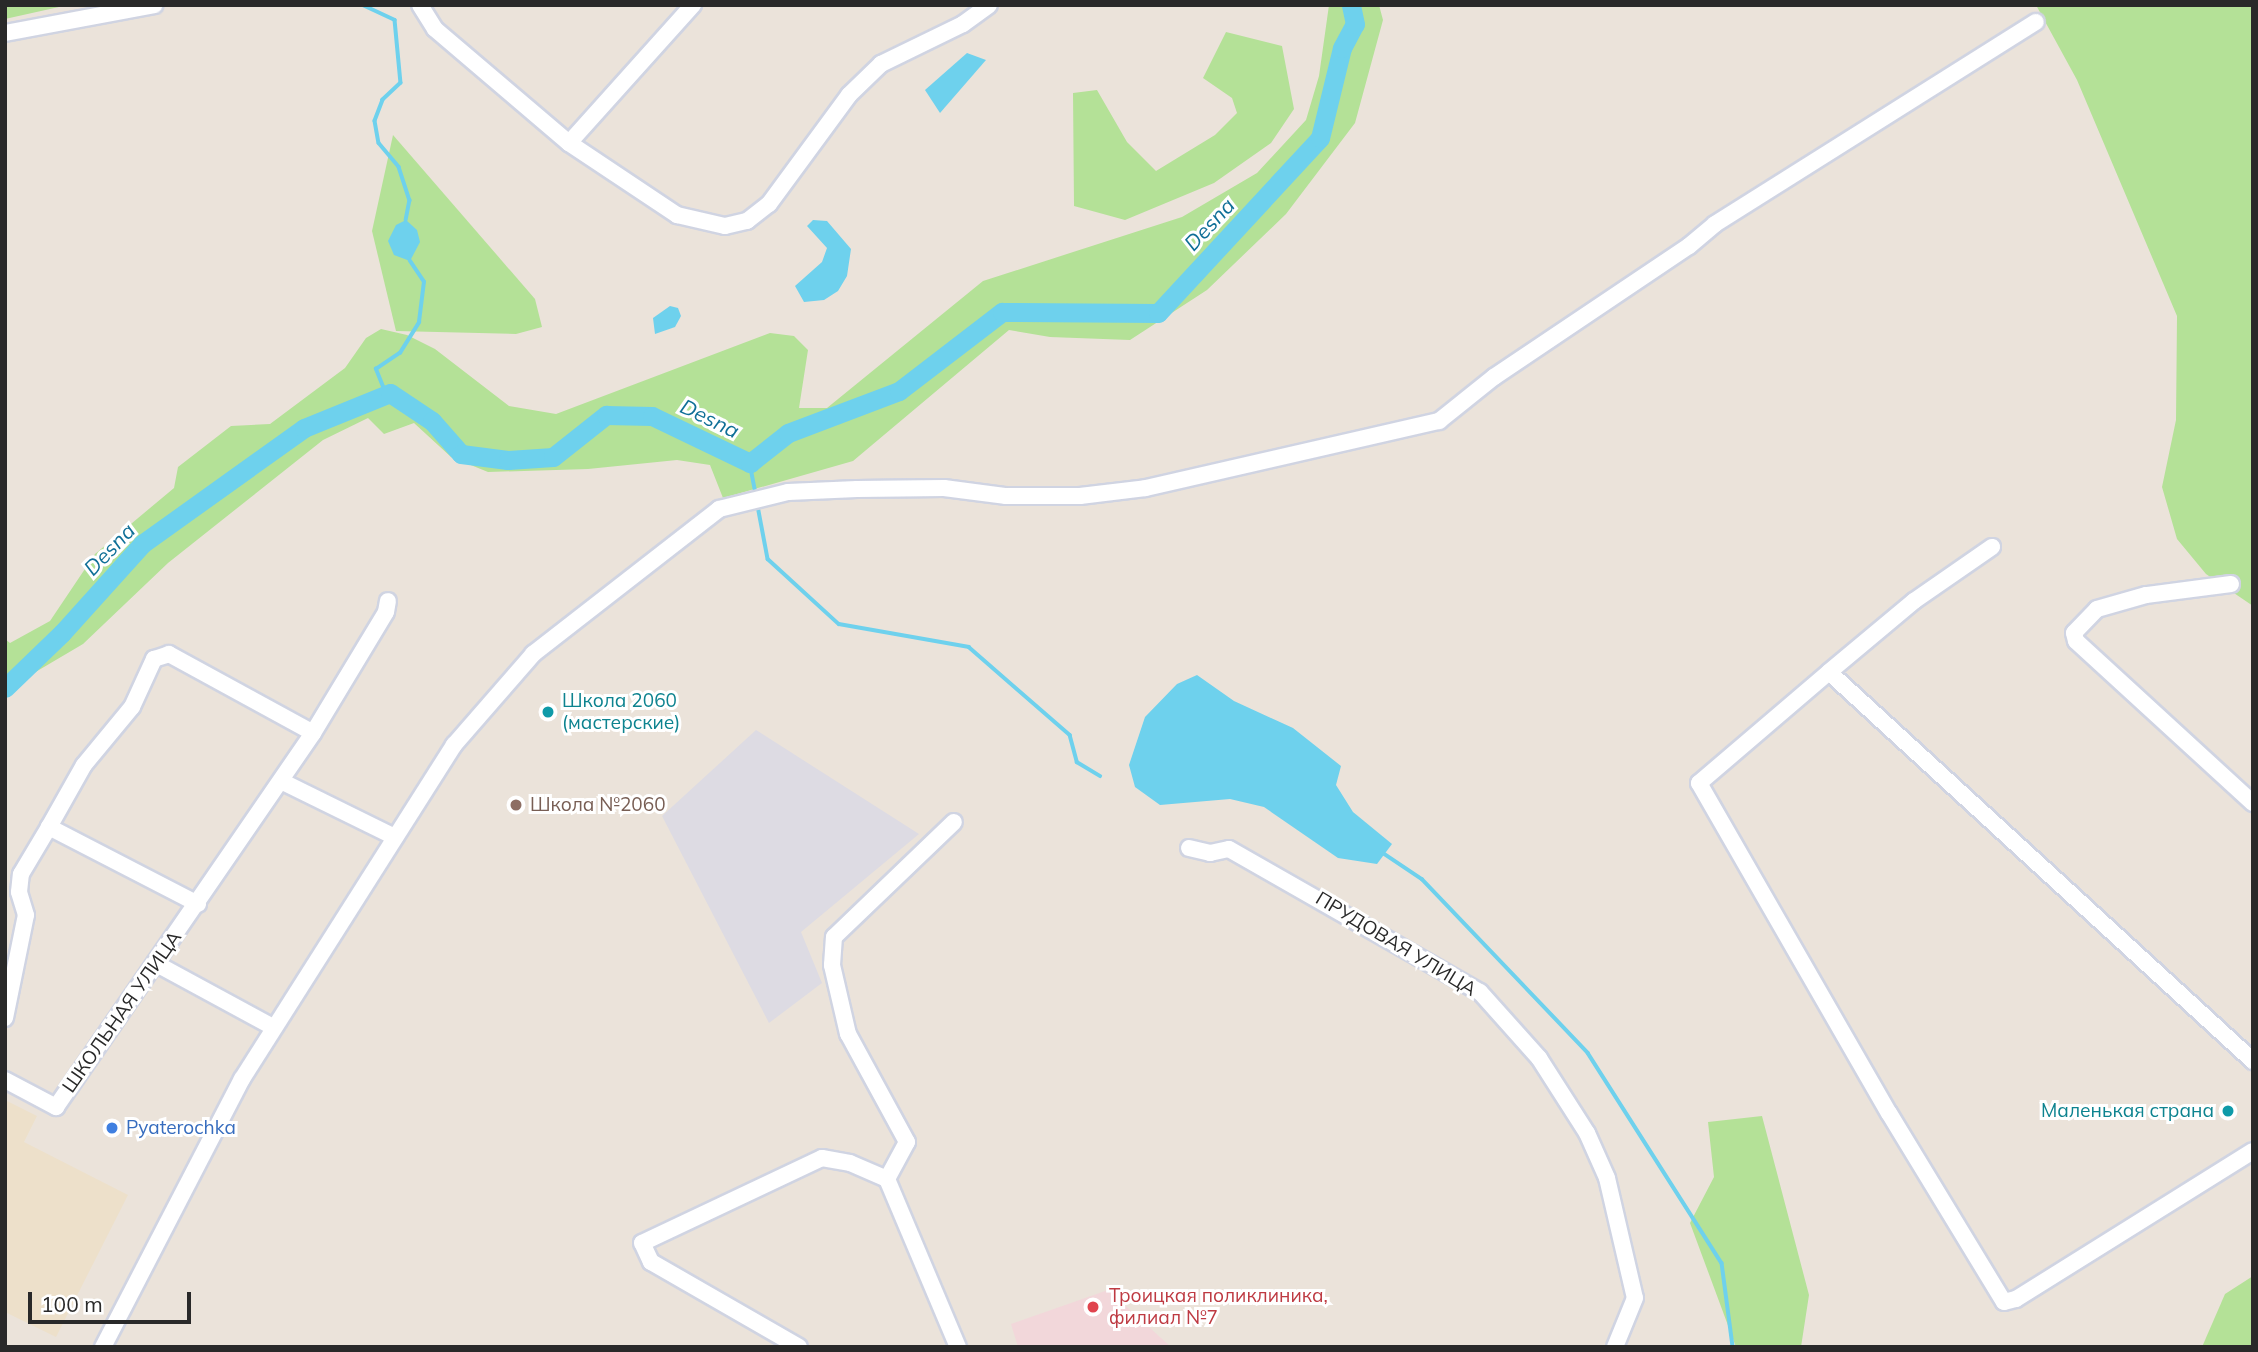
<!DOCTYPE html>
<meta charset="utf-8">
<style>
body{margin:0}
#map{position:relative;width:2258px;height:1352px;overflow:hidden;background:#ebe3da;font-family:Mulish,sans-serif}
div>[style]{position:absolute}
.industrial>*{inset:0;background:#dddbe3}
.education>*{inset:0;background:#ede0ca}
.medical>*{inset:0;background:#f2d7da}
.green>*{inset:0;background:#b4e197}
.water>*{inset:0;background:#6ed1ed}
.stream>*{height:3.5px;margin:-1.75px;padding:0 1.75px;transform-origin:1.75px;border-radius:1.75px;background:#6ed1ed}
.river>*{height:19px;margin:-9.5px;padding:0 9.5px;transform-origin:9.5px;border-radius:9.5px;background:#6ed1ed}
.roads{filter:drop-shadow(2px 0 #d0d4e2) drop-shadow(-2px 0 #d0d4e2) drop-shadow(0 2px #d0d4e2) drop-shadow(0 -2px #d0d4e2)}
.minor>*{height:16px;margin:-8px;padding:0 8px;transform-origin:8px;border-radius:8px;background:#fff}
.dots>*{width:19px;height:19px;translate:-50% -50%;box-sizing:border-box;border:4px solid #fff;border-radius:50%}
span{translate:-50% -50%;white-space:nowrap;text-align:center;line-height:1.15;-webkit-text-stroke:6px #fff;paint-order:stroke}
.culture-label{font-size:19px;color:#0d838f}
.left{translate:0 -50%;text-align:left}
.right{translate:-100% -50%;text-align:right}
.education-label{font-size:19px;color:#785e54}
.street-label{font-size:19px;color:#292929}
.shop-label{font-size:19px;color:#366cbe}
.health-label{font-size:19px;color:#be3a42}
.water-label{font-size:21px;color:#0f6f97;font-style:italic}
.frame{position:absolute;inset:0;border:7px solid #292929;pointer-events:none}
.scale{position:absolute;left:28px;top:1292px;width:163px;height:32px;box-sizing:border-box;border:4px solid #292929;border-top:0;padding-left:9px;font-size:21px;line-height:24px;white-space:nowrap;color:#292929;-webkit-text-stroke:5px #fff;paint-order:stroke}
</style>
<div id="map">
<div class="industrial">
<i style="clip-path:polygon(756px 730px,919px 834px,801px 932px,822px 983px,769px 1023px,662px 816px)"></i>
</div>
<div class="education">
<i style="clip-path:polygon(5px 1100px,37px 1116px,24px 1142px,128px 1195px,56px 1337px,5px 1312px)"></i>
</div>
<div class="medical">
<i style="clip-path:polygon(1108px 1290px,1171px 1347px,1018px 1347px,1011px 1324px)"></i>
</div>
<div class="green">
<i style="clip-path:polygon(5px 5px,68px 5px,5px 19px)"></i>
<i style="clip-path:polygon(1329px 5px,1379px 5px,1383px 20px,1355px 123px,1286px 214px,1207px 290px,1130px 340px,1050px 337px,1009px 330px,853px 461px,723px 498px,710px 465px,677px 460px,588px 469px,488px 472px,451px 457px,414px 423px,384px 434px,368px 418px,323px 440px,168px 563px,83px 644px,5px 690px,5px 639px,10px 643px,50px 621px,95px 554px,174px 488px,178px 467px,231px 426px,270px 424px,345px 368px,366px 338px,381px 329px,407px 335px,435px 349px,509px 406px,556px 414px,770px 333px,794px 336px,808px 350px,799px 408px,827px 408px,983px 281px,1182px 217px,1257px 173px,1306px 120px,1319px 76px)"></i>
<i style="clip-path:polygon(2036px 5px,2253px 5px,2253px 606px,2206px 574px,2177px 539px,2162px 487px,2176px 420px,2177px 316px,2077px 80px)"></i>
<i style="clip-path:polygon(1226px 32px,1282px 46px,1294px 109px,1271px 143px,1214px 183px,1125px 220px,1074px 206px,1073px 93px,1097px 90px,1127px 142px,1156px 171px,1215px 135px,1237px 113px,1232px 98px,1203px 78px)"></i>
<i style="clip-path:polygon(393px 135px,535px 299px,542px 327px,516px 334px,396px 331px,372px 231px)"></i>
<i style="clip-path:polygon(1762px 1116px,1809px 1295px,1801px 1347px,1736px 1347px,1690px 1223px,1714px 1177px,1708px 1122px)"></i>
<i style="clip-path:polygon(2253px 1276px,2253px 1347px,2202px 1347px,2225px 1294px)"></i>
</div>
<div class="water">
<i style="clip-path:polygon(967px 53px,986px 60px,940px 113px,925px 90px)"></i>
<i style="clip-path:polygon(406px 220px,417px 230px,420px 242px,410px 261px,394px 255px,388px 241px,396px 225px)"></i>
<i style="clip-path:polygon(813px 220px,827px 221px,851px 249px,847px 276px,838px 291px,824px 300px,804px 302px,795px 286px,822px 262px,827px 248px,807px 226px)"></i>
<i style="clip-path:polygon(670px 306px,678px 308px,681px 316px,675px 327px,655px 334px,653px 318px)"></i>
<i style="clip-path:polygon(1197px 675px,1234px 701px,1293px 728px,1341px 766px,1336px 785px,1353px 812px,1392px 844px,1377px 864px,1338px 858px,1264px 807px,1230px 799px,1160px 805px,1135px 787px,1129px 765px,1145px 717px,1177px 684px)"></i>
</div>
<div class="stream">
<i style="left:363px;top:5px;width:35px;rotate:25deg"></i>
<i style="left:395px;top:20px;width:63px;rotate:84.6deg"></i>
<i style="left:401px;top:83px;width:25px;rotate:137deg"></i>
<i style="left:383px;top:100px;width:22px;rotate:111deg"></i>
<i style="left:375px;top:121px;width:22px;rotate:80deg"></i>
<i style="left:379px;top:143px;width:31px;rotate:50deg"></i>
<i style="left:399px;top:167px;width:35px;rotate:72deg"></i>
<i style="left:410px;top:200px;width:20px;rotate:101deg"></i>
<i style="left:386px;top:394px;width:27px;rotate:-112deg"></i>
<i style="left:376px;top:369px;width:29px;rotate:-34deg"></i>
<i style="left:400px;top:353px;width:36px;rotate:-58deg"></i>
<i style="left:419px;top:322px;width:40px;rotate:-82.9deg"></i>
<i style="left:424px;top:282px;width:25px;rotate:-124deg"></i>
<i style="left:750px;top:463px;width:33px;rotate:79deg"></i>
<i style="left:758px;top:506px;width:54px;rotate:79.3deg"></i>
<i style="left:768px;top:559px;width:96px;rotate:42.5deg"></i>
<i style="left:839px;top:624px;width:132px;rotate:10deg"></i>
<i style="left:969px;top:647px;width:134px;rotate:41.1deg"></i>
<i style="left:1070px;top:735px;width:28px;rotate:75deg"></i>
<i style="left:1077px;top:762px;width:27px;rotate:31deg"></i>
<i style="left:1383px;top:853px;width:47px;rotate:33.7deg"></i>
<i style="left:1422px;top:879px;width:240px;rotate:46.3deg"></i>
<i style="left:1588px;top:1053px;width:249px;rotate:57.5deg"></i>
<i style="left:1722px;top:1263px;width:85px;rotate:82.5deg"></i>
</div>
<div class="river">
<i style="left:5px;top:688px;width:79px;rotate:-44deg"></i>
<i style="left:62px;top:633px;width:120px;rotate:-48deg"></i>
<i style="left:142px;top:544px;width:199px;rotate:-35.6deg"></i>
<i style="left:304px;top:428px;width:93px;rotate:-22.1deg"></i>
<i style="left:390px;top:393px;width:50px;rotate:33.7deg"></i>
<i style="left:432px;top:421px;width:44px;rotate:48.7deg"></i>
<i style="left:461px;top:454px;width:47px;rotate:7.3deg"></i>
<i style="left:508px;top:460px;width:45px;rotate:-3.8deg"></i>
<i style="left:553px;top:457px;width:68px;rotate:-38.4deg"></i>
<i style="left:606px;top:415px;width:46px;rotate:1.2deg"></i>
<i style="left:652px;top:416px;width:109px;rotate:25.6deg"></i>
<i style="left:750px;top:463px;width:48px;rotate:-38.3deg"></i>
<i style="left:788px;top:433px;width:119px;rotate:-20.7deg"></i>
<i style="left:899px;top:391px;width:130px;rotate:-37.5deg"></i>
<i style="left:1002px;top:312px;width:156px;rotate:0.4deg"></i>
<i style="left:1158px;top:313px;width:238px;rotate:-47.2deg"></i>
<i style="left:1320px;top:138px;width:93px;rotate:-76.3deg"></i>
<i style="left:1342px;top:48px;width:27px;rotate:-62deg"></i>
<i style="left:1355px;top:24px;width:19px;rotate:-102deg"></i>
</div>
<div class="roads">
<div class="minor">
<i style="left:420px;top:5px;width:28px;rotate:58deg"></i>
<i style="left:435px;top:29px;width:176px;rotate:40.4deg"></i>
<i style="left:569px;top:143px;width:130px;rotate:33.7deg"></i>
<i style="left:677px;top:215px;width:49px;rotate:12.9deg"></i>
<i style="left:725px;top:226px;width:23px;rotate:-13deg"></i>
<i style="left:747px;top:221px;width:28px;rotate:-38deg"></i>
<i style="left:769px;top:204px;width:135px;rotate:-53.7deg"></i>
<i style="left:849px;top:95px;width:45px;rotate:-44.1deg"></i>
<i style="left:881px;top:64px;width:91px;rotate:-26deg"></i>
<i style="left:963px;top:24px;width:32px;rotate:-36deg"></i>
<i style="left:5px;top:33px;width:152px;rotate:-10.6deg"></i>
<i style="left:569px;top:143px;width:186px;rotate:-48.1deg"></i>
<i style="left:2231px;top:584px;width:86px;rotate:172.6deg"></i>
<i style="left:2146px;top:595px;width:51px;rotate:164.1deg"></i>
<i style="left:2097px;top:609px;width:33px;rotate:134deg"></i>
<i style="left:2074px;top:633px;width:8px;rotate:76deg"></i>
<i style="left:2076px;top:641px;width:240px;rotate:42.5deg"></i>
<i style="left:1829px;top:672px;width:111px;rotate:-39.9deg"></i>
<i style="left:1914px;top:601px;width:95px;rotate:-34.7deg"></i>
<i style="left:281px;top:781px;width:127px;rotate:26.2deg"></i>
<i style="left:1189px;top:848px;width:22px;rotate:13deg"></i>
<i style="left:1210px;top:853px;width:19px;rotate:-12deg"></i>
<i style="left:1229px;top:849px;width:289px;rotate:29.7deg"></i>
<i style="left:1480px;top:992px;width:89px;rotate:48.2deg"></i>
<i style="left:1539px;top:1058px;width:89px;rotate:57.4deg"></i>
<i style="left:1587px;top:1133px;width:49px;rotate:66deg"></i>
<i style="left:1607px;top:1178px;width:123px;rotate:76.9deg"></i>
<i style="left:1635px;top:1298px;width:53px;rotate:112.2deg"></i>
<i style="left:198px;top:904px;width:168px;rotate:-152.7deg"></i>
<i style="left:49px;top:827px;width:71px;rotate:-60.6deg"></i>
<i style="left:84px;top:765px;width:75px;rotate:-50.4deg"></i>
<i style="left:132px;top:707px;width:53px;rotate:-65.4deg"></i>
<i style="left:154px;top:659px;width:16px;rotate:-18deg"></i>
<i style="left:169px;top:654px;width:164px;rotate:28.7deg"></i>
<i style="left:155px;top:963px;width:134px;rotate:28.5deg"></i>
<i style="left:5px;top:1018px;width:105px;rotate:-78.5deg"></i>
<i style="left:26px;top:915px;width:24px;rotate:-107deg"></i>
<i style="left:19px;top:892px;width:18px;rotate:-84deg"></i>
<i style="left:21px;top:874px;width:55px;rotate:-59.2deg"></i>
<i style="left:2253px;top:1061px;width:575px;rotate:-137.47deg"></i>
<i style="left:1829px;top:672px;width:171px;rotate:139.5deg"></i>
<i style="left:1699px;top:783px;width:381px;rotate:60.1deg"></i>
<i style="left:1889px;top:1113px;width:221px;rotate:58.7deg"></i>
<i style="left:2004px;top:1302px;width:12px;rotate:-14deg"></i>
<i style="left:2016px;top:1299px;width:279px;rotate:-32deg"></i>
<i style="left:5px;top:1080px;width:58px;rotate:27.9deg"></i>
<i style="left:56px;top:1107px;width:454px;rotate:-55.5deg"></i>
<i style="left:313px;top:733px;width:141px;rotate:-58.9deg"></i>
<i style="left:386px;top:612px;width:11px;rotate:-80deg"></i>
<i style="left:887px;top:1179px;width:182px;rotate:67.1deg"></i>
<i style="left:103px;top:1347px;width:302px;rotate:-62.6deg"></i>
<i style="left:242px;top:1079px;width:396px;rotate:-57.6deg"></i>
<i style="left:454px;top:745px;width:121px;rotate:-49deg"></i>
<i style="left:533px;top:654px;width:236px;rotate:-37.9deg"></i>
<i style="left:719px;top:509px;width:71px;rotate:-13.8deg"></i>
<i style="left:788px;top:492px;width:69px;rotate:-2.5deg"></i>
<i style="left:857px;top:489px;width:87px;rotate:-0.7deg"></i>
<i style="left:944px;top:488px;width:63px;rotate:7.4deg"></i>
<i style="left:1006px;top:496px;width:74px"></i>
<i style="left:1080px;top:496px;width:66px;rotate:-6.9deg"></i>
<i style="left:1146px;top:488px;width:301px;rotate:-12.9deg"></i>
<i style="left:1439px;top:421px;width:70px;rotate:-38.7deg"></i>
<i style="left:1494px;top:377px;width:235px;rotate:-33.9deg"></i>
<i style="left:1689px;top:246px;width:34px;rotate:-40deg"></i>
<i style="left:1715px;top:224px;width:379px;rotate:-32.2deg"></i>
<i style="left:799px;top:1347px;width:171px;rotate:-150.1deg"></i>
<i style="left:651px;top:1262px;width:21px;rotate:-115deg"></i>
<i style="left:642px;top:1243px;width:199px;rotate:-25.3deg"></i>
<i style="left:822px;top:1158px;width:28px;rotate:10deg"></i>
<i style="left:850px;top:1163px;width:40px;rotate:23.4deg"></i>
<i style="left:887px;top:1179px;width:42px;rotate:-61.6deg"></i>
<i style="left:907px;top:1142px;width:123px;rotate:-118.6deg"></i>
<i style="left:848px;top:1034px;width:71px;rotate:-103.1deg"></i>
<i style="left:832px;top:965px;width:28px;rotate:-86deg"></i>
<i style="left:834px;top:937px;width:166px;rotate:-43.8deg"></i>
</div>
</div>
<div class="dots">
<i style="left:548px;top:712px;background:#0f9aa8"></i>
<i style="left:516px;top:805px;background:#8d6e63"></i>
<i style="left:2228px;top:1111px;background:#0f9aa8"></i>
<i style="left:112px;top:1128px;background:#3f7fe0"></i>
<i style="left:1093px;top:1307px;background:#e0444e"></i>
</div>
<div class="culture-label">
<span class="left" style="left:562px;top:712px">Школа 2060<br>(мастерские)</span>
<span class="right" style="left:2214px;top:1111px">Маленькая страна</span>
</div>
<div class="education-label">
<span class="left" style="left:530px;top:805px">Школа №2060</span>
</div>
<div class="street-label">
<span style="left:1396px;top:944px;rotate:31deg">ПРУДОВАЯ УЛИЦА</span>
<span style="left:122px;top:1012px;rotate:-55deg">ШКОЛЬНАЯ УЛИЦА</span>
</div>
<div class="shop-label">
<span class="left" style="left:126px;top:1128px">Pyaterochka</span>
</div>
<div class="health-label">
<span class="left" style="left:1109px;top:1307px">Троицкая поликлиника,<br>филиал №7</span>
</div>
<div class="water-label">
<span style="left:1209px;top:224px;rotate:-47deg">Desna</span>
<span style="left:710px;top:418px;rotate:26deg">Desna</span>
<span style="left:109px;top:549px;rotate:-46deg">Desna</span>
</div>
<div class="frame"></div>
<div class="scale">100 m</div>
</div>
